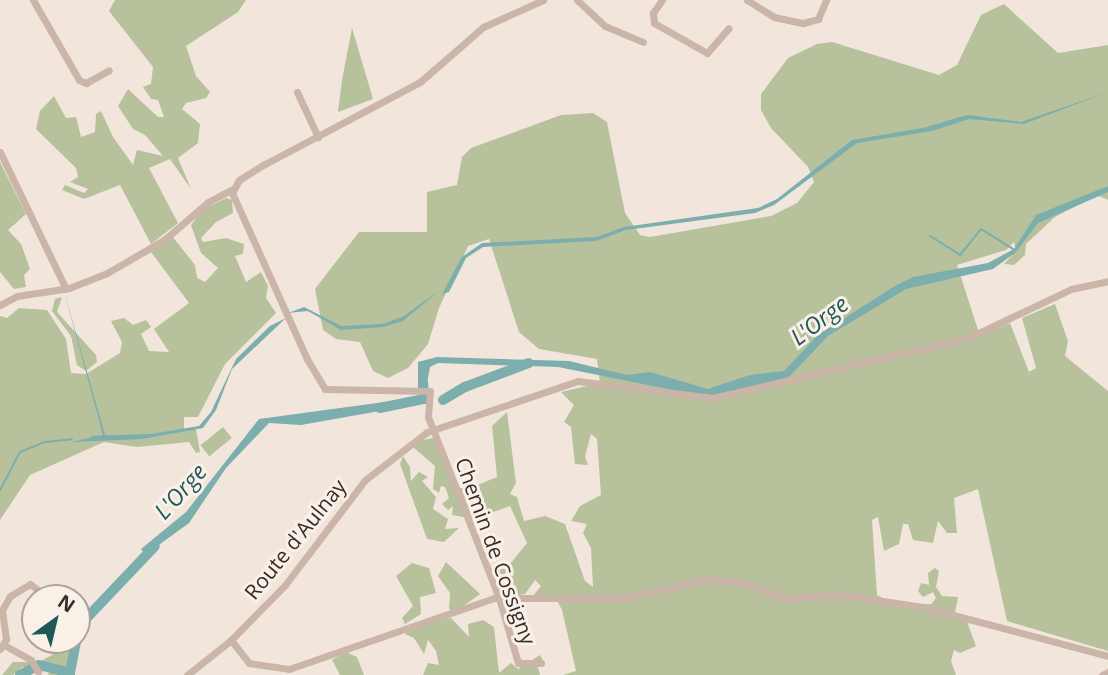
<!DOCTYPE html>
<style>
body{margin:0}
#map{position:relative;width:1108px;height:675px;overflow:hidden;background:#f2e6dc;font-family:"Open Sans",sans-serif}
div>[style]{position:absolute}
.green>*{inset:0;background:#b7c19c;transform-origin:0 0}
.water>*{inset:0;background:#7baead}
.stream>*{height:2px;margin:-1px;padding:0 1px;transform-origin:1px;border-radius:1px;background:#7baead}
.river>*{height:10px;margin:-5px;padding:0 5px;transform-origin:5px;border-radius:5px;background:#7baead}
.minor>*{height:7px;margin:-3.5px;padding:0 3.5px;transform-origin:3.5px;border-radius:3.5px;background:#cab5a8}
span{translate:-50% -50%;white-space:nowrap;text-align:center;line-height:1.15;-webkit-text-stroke:6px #f9f0e8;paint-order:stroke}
.street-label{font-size:21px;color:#372c28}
.water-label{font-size:23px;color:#1e5857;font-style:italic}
.north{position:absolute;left:21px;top:584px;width:70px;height:70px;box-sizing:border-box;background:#f9f0e8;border:2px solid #aba29b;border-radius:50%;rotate:34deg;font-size:19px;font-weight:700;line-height:28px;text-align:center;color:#372c28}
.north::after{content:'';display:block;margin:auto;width:24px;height:32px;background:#1e5857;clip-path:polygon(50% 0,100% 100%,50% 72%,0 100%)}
</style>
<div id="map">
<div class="green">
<i style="clip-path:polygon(115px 0,246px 0,238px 12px,186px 46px,196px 76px,210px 92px,206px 98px,186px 103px,182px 109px,200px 124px,198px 143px,178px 158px,191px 189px,170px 159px,149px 168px,178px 223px,151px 244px,120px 185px,84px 199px,62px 190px,65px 185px,84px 193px,88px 189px,70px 182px,78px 177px,76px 168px,36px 129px,40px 111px,54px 96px,66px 118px,76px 117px,81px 137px,95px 132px,96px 114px,101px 111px,113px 137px,133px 165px,137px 150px,163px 156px,145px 135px,133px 129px,118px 106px,128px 89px,158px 117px,164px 117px,158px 100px,151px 99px,143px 87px,151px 84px,153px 67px,109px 11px)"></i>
<i style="clip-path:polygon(1004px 4px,1058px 53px,1108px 45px,1108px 200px,1096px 195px,1055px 217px,1026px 244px,1025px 255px,1014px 265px,1004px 264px,1016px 251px,1014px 242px,1006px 250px,957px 265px,980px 336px,1010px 323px,1029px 372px,1036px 368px,1022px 318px,1055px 304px,1068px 341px,1065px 356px,1108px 391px,1108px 651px,1007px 621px,978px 489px,954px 498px,957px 533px,947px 533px,938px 521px,933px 543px,913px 540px,908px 524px,903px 524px,899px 544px,884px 551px,878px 517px,872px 520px,877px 595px,894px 604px,931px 604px,936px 598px,933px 592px,923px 597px,918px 591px,921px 583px,929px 585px,928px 573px,935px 568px,939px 571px,936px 587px,942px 596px,958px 597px,955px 613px,967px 622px,976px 646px,960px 653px,954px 650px,951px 661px,956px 675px,563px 675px,576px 671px,562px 610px,555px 597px,533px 596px,541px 586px,535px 580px,525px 594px,510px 596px,508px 589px,517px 587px,508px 580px,496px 582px,493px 567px,506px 569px,527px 543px,510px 506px,474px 519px,452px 515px,453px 506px,448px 510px,442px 504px,449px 498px,445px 487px,441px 486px,439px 493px,433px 489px,435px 466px,413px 447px,417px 441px,434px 438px,459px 488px,473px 487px,497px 477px,492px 426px,507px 412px,516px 483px,510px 494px,517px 497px,524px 521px,545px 516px,565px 524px,585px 581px,593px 587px,591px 548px,583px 533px,587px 524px,571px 521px,580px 506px,601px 495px,597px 439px,591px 434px,585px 456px,588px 465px,575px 464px,571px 427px,564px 422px,574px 405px,561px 392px,600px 383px,597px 359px,539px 349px,519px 332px,489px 239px,468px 246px,439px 308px,428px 344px,408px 368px,388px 378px,373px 371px,360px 342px,336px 339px,323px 330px,315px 289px,359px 232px,427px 232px,427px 192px,457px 185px,462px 157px,471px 148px,561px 115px,593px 113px,607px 122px,625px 213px,640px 235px,650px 237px,771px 216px,797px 203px,814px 182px,808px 167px,771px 128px,761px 110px,761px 94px,788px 58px,817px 44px,832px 42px,939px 75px,957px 65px,981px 15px)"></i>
<i style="clip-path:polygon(352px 28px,373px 99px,338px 112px,342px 80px)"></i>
<i style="clip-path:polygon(0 162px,26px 214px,8px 230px,21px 244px,30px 269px,24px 275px,26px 287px,14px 289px,0 272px)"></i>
<i style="clip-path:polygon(226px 198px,232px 200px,233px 213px,216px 222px,201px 238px,203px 242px,226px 238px,244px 244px,243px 254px,235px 256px,246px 282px,261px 272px,268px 286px,266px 298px,276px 313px,225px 364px,198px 417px,184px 417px,184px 429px,196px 429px,200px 452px,196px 453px,189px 442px,137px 447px,104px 442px,30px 475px,0 520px,0 316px,7px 318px,19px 308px,47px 310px,66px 339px,71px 373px,86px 374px,120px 353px,122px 342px,111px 321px,124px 318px,133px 325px,146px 320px,151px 327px,141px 334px,149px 351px,169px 352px,154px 329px,189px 303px,151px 252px,172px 236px,195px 265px,197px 278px,205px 282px,218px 268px,201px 253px,191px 225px,202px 210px)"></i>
<i style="clip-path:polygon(62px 297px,57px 312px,96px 355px,97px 362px,86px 371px,77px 365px,71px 336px,52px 311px,55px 299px)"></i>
<i style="left:223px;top:427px;width:14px;height:29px;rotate:51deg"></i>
<i style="clip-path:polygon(403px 456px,410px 467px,411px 481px,419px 472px,428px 477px,422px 481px,436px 497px,433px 509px,448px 519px,445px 529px,459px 528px,444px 542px,427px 539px,400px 464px)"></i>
<i style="clip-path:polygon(446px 562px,480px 594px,455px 612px,449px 609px,450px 593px,438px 576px)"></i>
<i style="clip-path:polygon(412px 563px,429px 568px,436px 593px,420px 597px,421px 614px,405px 624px,402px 618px,413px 606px,396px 576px)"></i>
<i style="clip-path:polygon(451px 618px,469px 637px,468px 624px,483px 620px,494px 627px,499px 673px,511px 663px,518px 669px,540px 655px,545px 664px,538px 667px,540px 675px,423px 675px,428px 663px,439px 665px,436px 651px,428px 640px,424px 654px,414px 638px,405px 634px,415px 625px)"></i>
<i style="clip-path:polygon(72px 644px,73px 675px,48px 675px,51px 665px,42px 672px,22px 667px,13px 675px,2px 675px,13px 662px,39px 662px)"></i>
<i style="clip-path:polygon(346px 652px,357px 657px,364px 675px,340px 675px,332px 660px)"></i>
</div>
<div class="water">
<i style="clip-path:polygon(1108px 92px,1024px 124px,969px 119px,932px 131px,857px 143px,774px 205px,755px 213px,626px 230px,596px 241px,483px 247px,466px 258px,449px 292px,442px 294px,462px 257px,482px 243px,597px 237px,624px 227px,758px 208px,777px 199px,852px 140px,923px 128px,967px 115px,1021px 122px)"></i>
<i style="clip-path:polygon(1108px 186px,1108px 192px,1038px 223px,1015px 253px,993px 269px,906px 289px,828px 336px,789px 377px,772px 382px,708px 397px,558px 367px,438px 363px,430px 367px,426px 389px,418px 389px,418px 362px,437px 357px,569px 361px,627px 375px,650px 372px,708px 389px,750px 375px,784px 371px,818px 335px,895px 286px,913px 277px,988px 263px,1014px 249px,1036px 215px)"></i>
<i style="clip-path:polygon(440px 290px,403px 321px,383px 327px,341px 330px,308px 311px,288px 313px,304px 307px,341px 326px,383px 324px,404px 316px)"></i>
<i style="clip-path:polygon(64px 291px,105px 435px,145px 435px,199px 426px,211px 412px,236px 359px,270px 326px,286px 318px,232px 369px,216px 410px,203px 428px,142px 439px,71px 442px,103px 435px)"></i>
<i style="clip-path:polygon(392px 401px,391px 409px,301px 425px,269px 423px,226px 468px,189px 523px,145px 555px,141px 549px,186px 512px,259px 419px)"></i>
</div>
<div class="stream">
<i style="left:930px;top:236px;width:36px;rotate:32deg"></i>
<i style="left:960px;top:255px;width:33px;rotate:-51deg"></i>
<i style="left:981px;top:229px;width:38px;rotate:32deg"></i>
<i style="left:92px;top:437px;width:56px;rotate:-2deg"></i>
<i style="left:0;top:490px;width:43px;rotate:-62.2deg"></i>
<i style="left:20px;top:452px;width:27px;rotate:-22deg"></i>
<i style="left:45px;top:442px;width:27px;rotate:-6deg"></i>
</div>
<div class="river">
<i style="left:443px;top:400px;width:26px;rotate:-31deg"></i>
<i style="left:465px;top:387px;width:68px;rotate:-20.6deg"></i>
<i style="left:380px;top:408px;width:45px;rotate:-11.6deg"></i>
<i style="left:424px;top:399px;width:17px;rotate:-93deg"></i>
<i style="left:20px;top:675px;width:21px;rotate:-28deg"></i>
<i style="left:39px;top:665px;width:32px;rotate:14deg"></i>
<i style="left:70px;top:673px;width:48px;rotate:-79.2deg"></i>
<i style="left:79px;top:626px;width:110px;rotate:-46.5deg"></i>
</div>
<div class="minor">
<i style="left:33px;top:0;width:92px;rotate:60.1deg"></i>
<i style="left:79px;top:80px;width:8px;rotate:23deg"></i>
<i style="left:86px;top:83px;width:26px;rotate:-29deg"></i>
<i style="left:577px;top:0;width:38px;rotate:43deg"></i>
<i style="left:605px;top:26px;width:41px;rotate:22.8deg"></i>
<i style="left:662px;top:0;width:16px;rotate:125deg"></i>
<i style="left:653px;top:13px;width:10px;rotate:84deg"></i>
<i style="left:654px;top:23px;width:61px;rotate:29.5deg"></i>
<i style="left:707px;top:53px;width:33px;rotate:-49deg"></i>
<i style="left:747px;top:0;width:32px;rotate:32deg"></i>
<i style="left:774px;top:17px;width:30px;rotate:12deg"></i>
<i style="left:803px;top:23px;width:16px;rotate:-15deg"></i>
<i style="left:818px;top:19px;width:21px;rotate:-67deg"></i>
<i style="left:297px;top:92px;width:50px;rotate:65deg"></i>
<i style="left:0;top:152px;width:152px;rotate:64.3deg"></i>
<i style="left:0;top:305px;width:19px;rotate:-28deg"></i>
<i style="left:17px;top:296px;width:53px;rotate:-8.7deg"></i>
<i style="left:69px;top:288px;width:41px;rotate:-21.5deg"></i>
<i style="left:107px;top:273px;width:66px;rotate:-30.1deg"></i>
<i style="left:164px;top:240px;width:58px;rotate:-40.8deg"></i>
<i style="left:208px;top:202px;width:27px;rotate:-28deg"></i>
<i style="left:231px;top:640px;width:29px;rotate:52deg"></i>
<i style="left:249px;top:663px;width:40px;rotate:8.5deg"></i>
<i style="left:289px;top:669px;width:217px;rotate:-19.1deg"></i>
<i style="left:494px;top:598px;width:133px"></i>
<i style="left:627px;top:598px;width:82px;rotate:-13.4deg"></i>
<i style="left:707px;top:579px;width:36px;rotate:6deg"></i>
<i style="left:743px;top:583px;width:49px;rotate:19.2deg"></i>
<i style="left:789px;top:599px;width:47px;rotate:-6.1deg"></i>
<i style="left:836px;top:594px;width:88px;rotate:8.5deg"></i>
<i style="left:923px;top:607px;width:191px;rotate:14.8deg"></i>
<i style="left:4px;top:645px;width:31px;rotate:29deg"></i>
<i style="left:31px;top:660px;width:14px;rotate:60deg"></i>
<i style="left:0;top:649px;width:12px;rotate:-59deg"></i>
<i style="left:6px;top:639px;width:29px;rotate:-98deg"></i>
<i style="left:2px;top:610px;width:16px;rotate:-60deg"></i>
<i style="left:10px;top:596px;width:23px;rotate:-31deg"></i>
<i style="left:30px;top:584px;width:15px;rotate:37deg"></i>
<i style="left:541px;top:663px;width:23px;rotate:180deg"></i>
<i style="left:518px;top:663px;width:68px;rotate:-106.3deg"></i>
<i style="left:499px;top:598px;width:194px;rotate:-111.4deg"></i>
<i style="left:428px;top:417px;width:26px;rotate:-86deg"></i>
<i style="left:430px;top:391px;width:105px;rotate:-178.9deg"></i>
<i style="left:325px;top:389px;width:35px;rotate:-121deg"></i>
<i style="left:307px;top:359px;width:182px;rotate:-114.3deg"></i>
<i style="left:232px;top:193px;width:15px;rotate:-62deg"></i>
<i style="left:239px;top:180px;width:31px;rotate:-32deg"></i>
<i style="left:265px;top:164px;width:175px;rotate:-27.9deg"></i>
<i style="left:420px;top:82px;width:84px;rotate:-41.1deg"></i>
<i style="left:483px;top:27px;width:66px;rotate:-24.2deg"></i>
<i style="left:187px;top:675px;width:56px;rotate:-38.5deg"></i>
<i style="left:231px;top:640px;width:77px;rotate:-45.5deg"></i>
<i style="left:285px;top:585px;width:132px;rotate:-52.7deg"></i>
<i style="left:365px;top:480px;width:78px;rotate:-37.7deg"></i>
<i style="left:427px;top:432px;width:159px;rotate:-18.7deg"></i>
<i style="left:578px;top:381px;width:136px;rotate:7.2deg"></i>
<i style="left:713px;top:398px;width:262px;rotate:-13.2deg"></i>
<i style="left:968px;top:338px;width:114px;rotate:-25.4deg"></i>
<i style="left:1071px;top:289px;width:38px;rotate:-12deg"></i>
<i style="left:1102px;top:675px;width:7px;rotate:-27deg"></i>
</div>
<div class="street-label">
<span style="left:295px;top:539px;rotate:-51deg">Route d'Aulnay</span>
<span style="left:496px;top:551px;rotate:70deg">Chemin de Cossigny</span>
</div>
<div class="water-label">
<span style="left:819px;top:320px;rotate:-37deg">L'Orge</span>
<span style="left:180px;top:491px;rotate:-48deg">L'Orge</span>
</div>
<div class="north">N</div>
</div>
